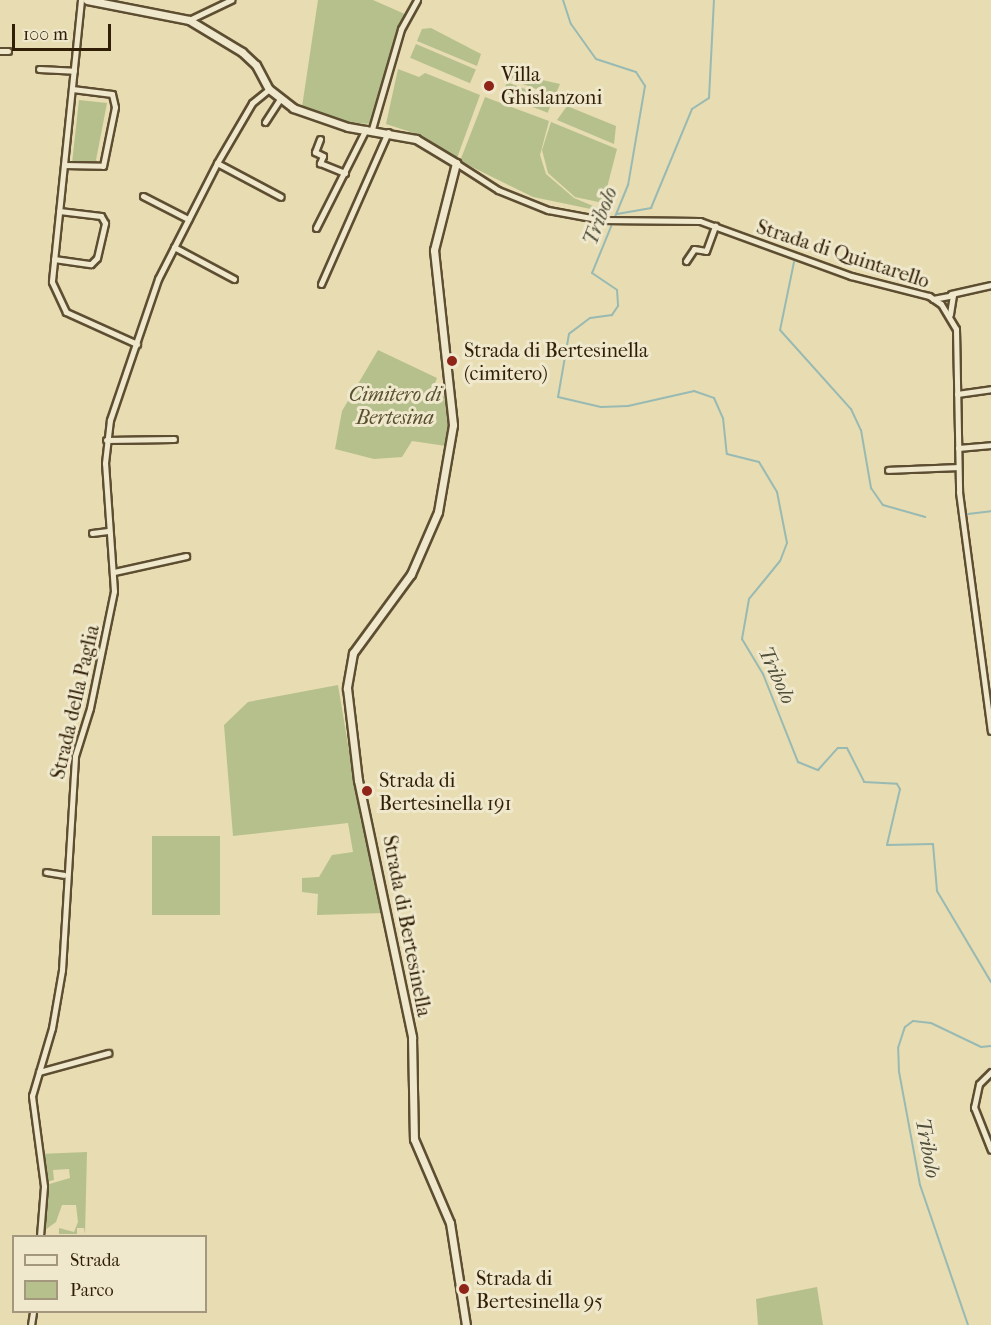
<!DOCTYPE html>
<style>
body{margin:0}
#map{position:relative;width:991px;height:1325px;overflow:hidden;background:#e7dcb2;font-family:"IM FELL French Canon",serif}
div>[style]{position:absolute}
.green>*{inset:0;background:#b6c08c;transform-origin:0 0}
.stream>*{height:2px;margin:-1px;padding:0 1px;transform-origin:1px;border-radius:1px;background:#98bab3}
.roads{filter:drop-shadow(2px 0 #5e4e31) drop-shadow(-2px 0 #5e4e31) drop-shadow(0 2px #5e4e31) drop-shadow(0 -2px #5e4e31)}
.minor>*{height:5px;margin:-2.5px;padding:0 2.5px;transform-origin:2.5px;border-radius:2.5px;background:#efe8cd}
.tertiary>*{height:7px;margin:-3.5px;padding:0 3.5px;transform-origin:3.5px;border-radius:3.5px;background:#efe8cd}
.dots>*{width:16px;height:16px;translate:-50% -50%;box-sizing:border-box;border:3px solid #efe8cd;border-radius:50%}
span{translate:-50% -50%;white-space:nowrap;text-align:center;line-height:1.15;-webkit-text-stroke:6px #efe8cd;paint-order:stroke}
.poi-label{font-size:20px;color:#301f06}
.left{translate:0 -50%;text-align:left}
.street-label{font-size:20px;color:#301f06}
.park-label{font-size:20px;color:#584f2e;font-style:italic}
.water-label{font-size:21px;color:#4f4e3a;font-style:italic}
.legend{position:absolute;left:12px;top:1235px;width:195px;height:78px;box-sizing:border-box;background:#efe8cd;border:2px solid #a3987d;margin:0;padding:8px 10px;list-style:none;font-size:18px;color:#301f06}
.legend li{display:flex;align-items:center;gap:12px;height:30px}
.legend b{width:30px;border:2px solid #a3987d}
.scale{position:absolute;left:12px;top:24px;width:99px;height:27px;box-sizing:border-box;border:3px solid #301f06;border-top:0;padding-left:8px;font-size:18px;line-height:21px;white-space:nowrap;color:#301f06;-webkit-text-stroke:4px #efe8cd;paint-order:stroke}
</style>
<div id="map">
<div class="green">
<i style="clip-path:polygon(318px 0,373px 0,407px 15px,375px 124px,351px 123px,302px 107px)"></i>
<i style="clip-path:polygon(431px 28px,481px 54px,477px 66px,417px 41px,422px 29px)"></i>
<i style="left:416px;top:44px;width:65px;height:15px;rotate:23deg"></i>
<i style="clip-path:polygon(514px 65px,538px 79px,560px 84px,555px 96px,509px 79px)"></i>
<i style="clip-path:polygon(398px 69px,419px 77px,425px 73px,480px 95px,457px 158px,423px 136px,386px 124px)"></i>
<i style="left:507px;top:82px;width:49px;height:14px;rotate:21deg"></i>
<i style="clip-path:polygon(485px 97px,549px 121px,540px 155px,546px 174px,574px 198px,610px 213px,533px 197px,460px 161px)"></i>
<i style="clip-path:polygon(79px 100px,107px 103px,96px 160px,100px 164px,72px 163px)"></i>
<i style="clip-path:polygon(567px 106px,616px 126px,614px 144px,557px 120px)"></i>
<i style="clip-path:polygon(551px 122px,617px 149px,603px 203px,575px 197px,548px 173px,542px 150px)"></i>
<i style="clip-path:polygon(378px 350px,437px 378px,432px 391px,445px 397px,449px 417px,446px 446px,412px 441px,402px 457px,374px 459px,335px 449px,342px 411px)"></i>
<i style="clip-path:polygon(338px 685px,361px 822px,370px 835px,383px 913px,317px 915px,318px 894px,302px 892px,302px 878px,319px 877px,332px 855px,353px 852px,348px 823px,233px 836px,224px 725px,248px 702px)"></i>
<i style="left:220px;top:836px;width:79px;height:68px;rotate:90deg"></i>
<i style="clip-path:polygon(87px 1152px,85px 1234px,84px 1228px,77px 1228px,77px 1234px,59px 1234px,59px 1228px,74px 1232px,78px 1222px,76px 1205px,62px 1205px,56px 1222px,45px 1230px,46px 1185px,70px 1178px,69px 1169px,53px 1170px,54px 1180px,45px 1182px,39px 1154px)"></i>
<i style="clip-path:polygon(817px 1287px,823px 1325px,758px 1325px,756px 1299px)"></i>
</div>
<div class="stream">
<i style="left:563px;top:0;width:25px;rotate:72deg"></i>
<i style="left:571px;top:24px;width:43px;rotate:54.5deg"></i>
<i style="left:596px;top:59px;width:42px;rotate:18deg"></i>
<i style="left:636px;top:72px;width:17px;rotate:57deg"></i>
<i style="left:645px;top:86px;width:100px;rotate:99.7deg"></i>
<i style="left:628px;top:185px;width:95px;rotate:112.2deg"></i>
<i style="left:592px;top:273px;width:30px;rotate:34deg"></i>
<i style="left:617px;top:290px;width:16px;rotate:86deg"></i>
<i style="left:618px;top:306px;width:11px;rotate:124deg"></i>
<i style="left:612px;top:315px;width:22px;rotate:172deg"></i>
<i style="left:590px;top:318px;width:26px;rotate:143deg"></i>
<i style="left:569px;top:334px;width:64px;rotate:99.9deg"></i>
<i style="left:558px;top:397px;width:44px;rotate:13.1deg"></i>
<i style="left:601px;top:407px;width:27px;rotate:-2deg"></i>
<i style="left:628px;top:406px;width:68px;rotate:-12.8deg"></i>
<i style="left:694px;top:391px;width:21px;rotate:19deg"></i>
<i style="left:714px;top:398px;width:22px;rotate:66deg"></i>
<i style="left:723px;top:418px;width:36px;rotate:84deg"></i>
<i style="left:727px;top:454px;width:33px;rotate:14deg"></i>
<i style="left:759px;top:462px;width:35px;rotate:59deg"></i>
<i style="left:777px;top:492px;width:52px;rotate:78.9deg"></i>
<i style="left:787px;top:543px;width:19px;rotate:111deg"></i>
<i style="left:780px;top:561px;width:49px;rotate:129.2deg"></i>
<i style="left:749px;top:599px;width:41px;rotate:99.9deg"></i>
<i style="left:742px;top:639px;width:41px;rotate:59deg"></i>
<i style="left:763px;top:674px;width:95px;rotate:68.3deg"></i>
<i style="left:798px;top:762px;width:22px;rotate:22deg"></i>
<i style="left:818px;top:770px;width:30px;rotate:-48deg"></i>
<i style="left:838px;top:748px;width:9px"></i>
<i style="left:847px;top:748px;width:38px;rotate:63deg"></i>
<i style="left:864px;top:782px;width:33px;rotate:3deg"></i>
<i style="left:897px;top:784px;width:6px;rotate:59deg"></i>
<i style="left:900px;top:789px;width:57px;rotate:103.1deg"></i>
<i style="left:887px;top:845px;width:46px;rotate:-1.2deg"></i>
<i style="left:933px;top:844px;width:47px;rotate:85.1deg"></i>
<i style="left:937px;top:891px;width:106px;rotate:59.3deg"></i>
<i style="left:617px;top:214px;width:35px;rotate:-10deg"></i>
<i style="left:651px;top:208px;width:107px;rotate:-67.5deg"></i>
<i style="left:692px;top:109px;width:20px;rotate:-33deg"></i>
<i style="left:709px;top:98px;width:98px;rotate:-87.1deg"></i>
<i style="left:794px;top:262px;width:69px;rotate:101.6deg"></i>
<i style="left:780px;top:330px;width:106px;rotate:48.1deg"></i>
<i style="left:851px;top:409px;width:23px;rotate:65deg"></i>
<i style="left:861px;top:430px;width:59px;rotate:80.2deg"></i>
<i style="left:871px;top:488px;width:21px;rotate:55deg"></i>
<i style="left:883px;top:505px;width:44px;rotate:15.9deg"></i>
<i style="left:968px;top:514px;width:23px;rotate:-7deg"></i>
<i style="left:968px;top:1325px;width:148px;rotate:-108.9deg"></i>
<i style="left:920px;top:1185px;width:115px;rotate:-100.5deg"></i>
<i style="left:899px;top:1072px;width:24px;rotate:-92deg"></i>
<i style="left:898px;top:1048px;width:22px;rotate:-72deg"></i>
<i style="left:905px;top:1027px;width:10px;rotate:-37deg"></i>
<i style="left:913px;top:1021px;width:18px;rotate:6deg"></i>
<i style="left:931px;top:1023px;width:55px;rotate:25.6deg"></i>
<i style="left:981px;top:1047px;width:10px;rotate:-6deg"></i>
</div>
<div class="roads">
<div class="minor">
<i style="left:81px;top:0;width:283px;rotate:95.9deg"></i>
<i style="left:52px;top:282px;width:33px;rotate:65deg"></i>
<i style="left:66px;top:312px;width:78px;rotate:24.3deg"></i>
<i style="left:189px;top:20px;width:47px;rotate:-25.5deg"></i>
<i style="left:0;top:51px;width:8px"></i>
<i style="left:39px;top:69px;width:35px;rotate:3deg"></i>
<i style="left:265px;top:122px;width:27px;rotate:-57deg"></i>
<i style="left:372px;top:129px;width:104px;rotate:-73.8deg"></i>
<i style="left:401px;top:29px;width:33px;rotate:-61deg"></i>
<i style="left:320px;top:139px;width:14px;rotate:111deg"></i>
<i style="left:315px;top:152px;width:9px;rotate:27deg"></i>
<i style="left:323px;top:156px;width:8px;rotate:113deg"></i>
<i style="left:320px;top:163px;width:27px;rotate:22deg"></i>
<i style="left:217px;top:163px;width:72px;rotate:28deg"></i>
<i style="left:456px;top:163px;width:50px;rotate:32.7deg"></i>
<i style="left:498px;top:190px;width:54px;rotate:21.8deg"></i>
<i style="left:548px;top:210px;width:55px;rotate:10.5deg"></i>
<i style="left:602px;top:220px;width:98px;rotate:0.6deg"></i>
<i style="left:700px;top:221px;width:161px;rotate:20deg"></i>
<i style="left:851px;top:276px;width:81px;rotate:14.4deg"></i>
<i style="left:929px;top:296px;width:14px;rotate:34deg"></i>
<i style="left:941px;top:304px;width:29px;rotate:59deg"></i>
<i style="left:956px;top:329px;width:163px;rotate:88.9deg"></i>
<i style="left:959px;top:492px;width:241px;rotate:82.4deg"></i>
<i style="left:64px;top:165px;width:39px;rotate:1deg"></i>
<i style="left:103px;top:166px;width:60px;rotate:-78.5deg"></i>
<i style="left:115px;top:107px;width:13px;rotate:-103deg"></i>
<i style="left:112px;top:94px;width:40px;rotate:-172.9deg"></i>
<i style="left:143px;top:196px;width:51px;rotate:27.1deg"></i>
<i style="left:316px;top:228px;width:111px;rotate:-63.2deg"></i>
<i style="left:174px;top:247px;width:68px;rotate:28.1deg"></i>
<i style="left:54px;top:259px;width:37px;rotate:8deg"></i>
<i style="left:91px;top:264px;width:8px;rotate:-45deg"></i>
<i style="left:97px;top:258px;width:36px;rotate:-77deg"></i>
<i style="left:105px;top:223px;width:8px;rotate:-120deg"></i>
<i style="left:101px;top:216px;width:42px;rotate:-173.2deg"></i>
<i style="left:686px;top:261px;width:14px;rotate:-56deg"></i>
<i style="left:694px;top:249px;width:12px;rotate:9deg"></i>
<i style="left:706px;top:251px;width:27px;rotate:-70deg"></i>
<i style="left:321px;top:284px;width:166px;rotate:-66.2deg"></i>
<i style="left:951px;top:294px;width:41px;rotate:-12.7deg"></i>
<i style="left:933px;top:299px;width:20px;rotate:-11deg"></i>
<i style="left:953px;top:295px;width:20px;rotate:99deg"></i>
<i style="left:957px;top:394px;width:34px;rotate:-8deg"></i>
<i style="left:106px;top:440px;width:68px;rotate:-0.8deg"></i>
<i style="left:958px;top:448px;width:33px;rotate:-5deg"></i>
<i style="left:888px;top:470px;width:69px;rotate:-2.5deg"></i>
<i style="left:92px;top:533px;width:16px;rotate:-7deg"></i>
<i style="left:114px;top:572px;width:74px;rotate:-12.5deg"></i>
<i style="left:46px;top:872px;width:18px;rotate:9deg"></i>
<i style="left:39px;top:1072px;width:72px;rotate:-15.4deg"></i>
<i style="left:991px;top:1072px;width:17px;rotate:135deg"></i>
<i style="left:979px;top:1084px;width:24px;rotate:102deg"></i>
<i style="left:974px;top:1107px;width:46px;rotate:68.4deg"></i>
<i style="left:40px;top:1236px;width:50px;rotate:-85.4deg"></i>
<i style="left:44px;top:1186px;width:91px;rotate:-97.6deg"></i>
<i style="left:32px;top:1096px;width:71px;rotate:-73.6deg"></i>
<i style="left:52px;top:1028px;width:59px;rotate:-80.2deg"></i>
<i style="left:62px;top:970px;width:214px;rotate:-86.5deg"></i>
<i style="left:75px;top:756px;width:50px;rotate:-72.6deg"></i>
<i style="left:90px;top:708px;width:119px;rotate:-78.4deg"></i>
<i style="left:114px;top:591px;width:128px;rotate:-94deg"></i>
<i style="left:105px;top:463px;width:43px;rotate:-83.4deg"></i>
<i style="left:110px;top:420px;width:149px;rotate:-71.2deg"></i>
<i style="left:158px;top:279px;width:130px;rotate:-63deg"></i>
<i style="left:217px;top:163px;width:69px;rotate:-59.7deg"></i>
<i style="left:252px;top:103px;width:22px;rotate:-39deg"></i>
<i style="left:31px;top:1325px;width:13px;rotate:-81deg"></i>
</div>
<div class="tertiary">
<i style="left:87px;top:0;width:104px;rotate:11.1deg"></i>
<i style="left:189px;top:20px;width:62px;rotate:31.1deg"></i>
<i style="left:242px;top:52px;width:19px;rotate:43deg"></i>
<i style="left:256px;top:65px;width:27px;rotate:62deg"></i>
<i style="left:269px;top:89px;width:31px;rotate:38deg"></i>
<i style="left:293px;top:108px;width:58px;rotate:19.1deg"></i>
<i style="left:348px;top:127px;width:69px;rotate:10deg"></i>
<i style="left:416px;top:139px;width:47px;rotate:31deg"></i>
<i style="left:456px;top:163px;width:90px;rotate:104.2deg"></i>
<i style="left:434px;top:250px;width:176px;rotate:83.8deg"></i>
<i style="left:453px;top:425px;width:88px;rotate:99.8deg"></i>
<i style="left:438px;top:512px;width:68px;rotate:113.5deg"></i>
<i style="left:411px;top:574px;width:98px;rotate:126.3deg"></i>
<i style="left:353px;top:653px;width:36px;rotate:100deg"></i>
<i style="left:347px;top:688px;width:93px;rotate:83.2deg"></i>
<i style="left:358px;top:780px;width:263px;rotate:78.1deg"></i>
<i style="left:412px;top:1037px;width:102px;rotate:88.9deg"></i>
<i style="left:414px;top:1139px;width:91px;rotate:66.8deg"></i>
<i style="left:450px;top:1223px;width:103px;rotate:81.1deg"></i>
</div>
</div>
<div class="dots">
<i style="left:489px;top:86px;background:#8f2418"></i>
<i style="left:452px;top:361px;background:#8f2418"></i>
<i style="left:367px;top:791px;background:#8f2418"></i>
<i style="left:464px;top:1289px;background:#8f2418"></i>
</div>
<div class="poi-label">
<span class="left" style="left:501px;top:86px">Villa<br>Ghislanzoni</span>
<span class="left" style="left:464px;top:362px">Strada di Bertesinella<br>(cimitero)</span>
<span class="left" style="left:379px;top:792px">Strada di<br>Bertesinella 191</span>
<span class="left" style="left:476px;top:1290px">Strada di<br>Bertesinella 95</span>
</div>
<div class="street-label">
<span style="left:843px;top:254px;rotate:18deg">Strada di Quintarello</span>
<span style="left:75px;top:702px;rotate:-77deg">Strada della Paglia</span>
<span style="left:407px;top:926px;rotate:79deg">Strada di Bertesinella</span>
</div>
<div class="park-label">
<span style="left:395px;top:406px">Cimitero di<br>Bertesina</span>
</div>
<div class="water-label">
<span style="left:600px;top:216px;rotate:-69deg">Tribolo</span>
<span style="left:777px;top:675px;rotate:65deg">Tribolo</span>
<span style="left:928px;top:1148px;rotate:79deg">Tribolo</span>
</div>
<ul class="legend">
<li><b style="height:8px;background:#efe8cd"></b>Strada</li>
<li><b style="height:16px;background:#b6c08c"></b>Parco</li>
</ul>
<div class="scale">100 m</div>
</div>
